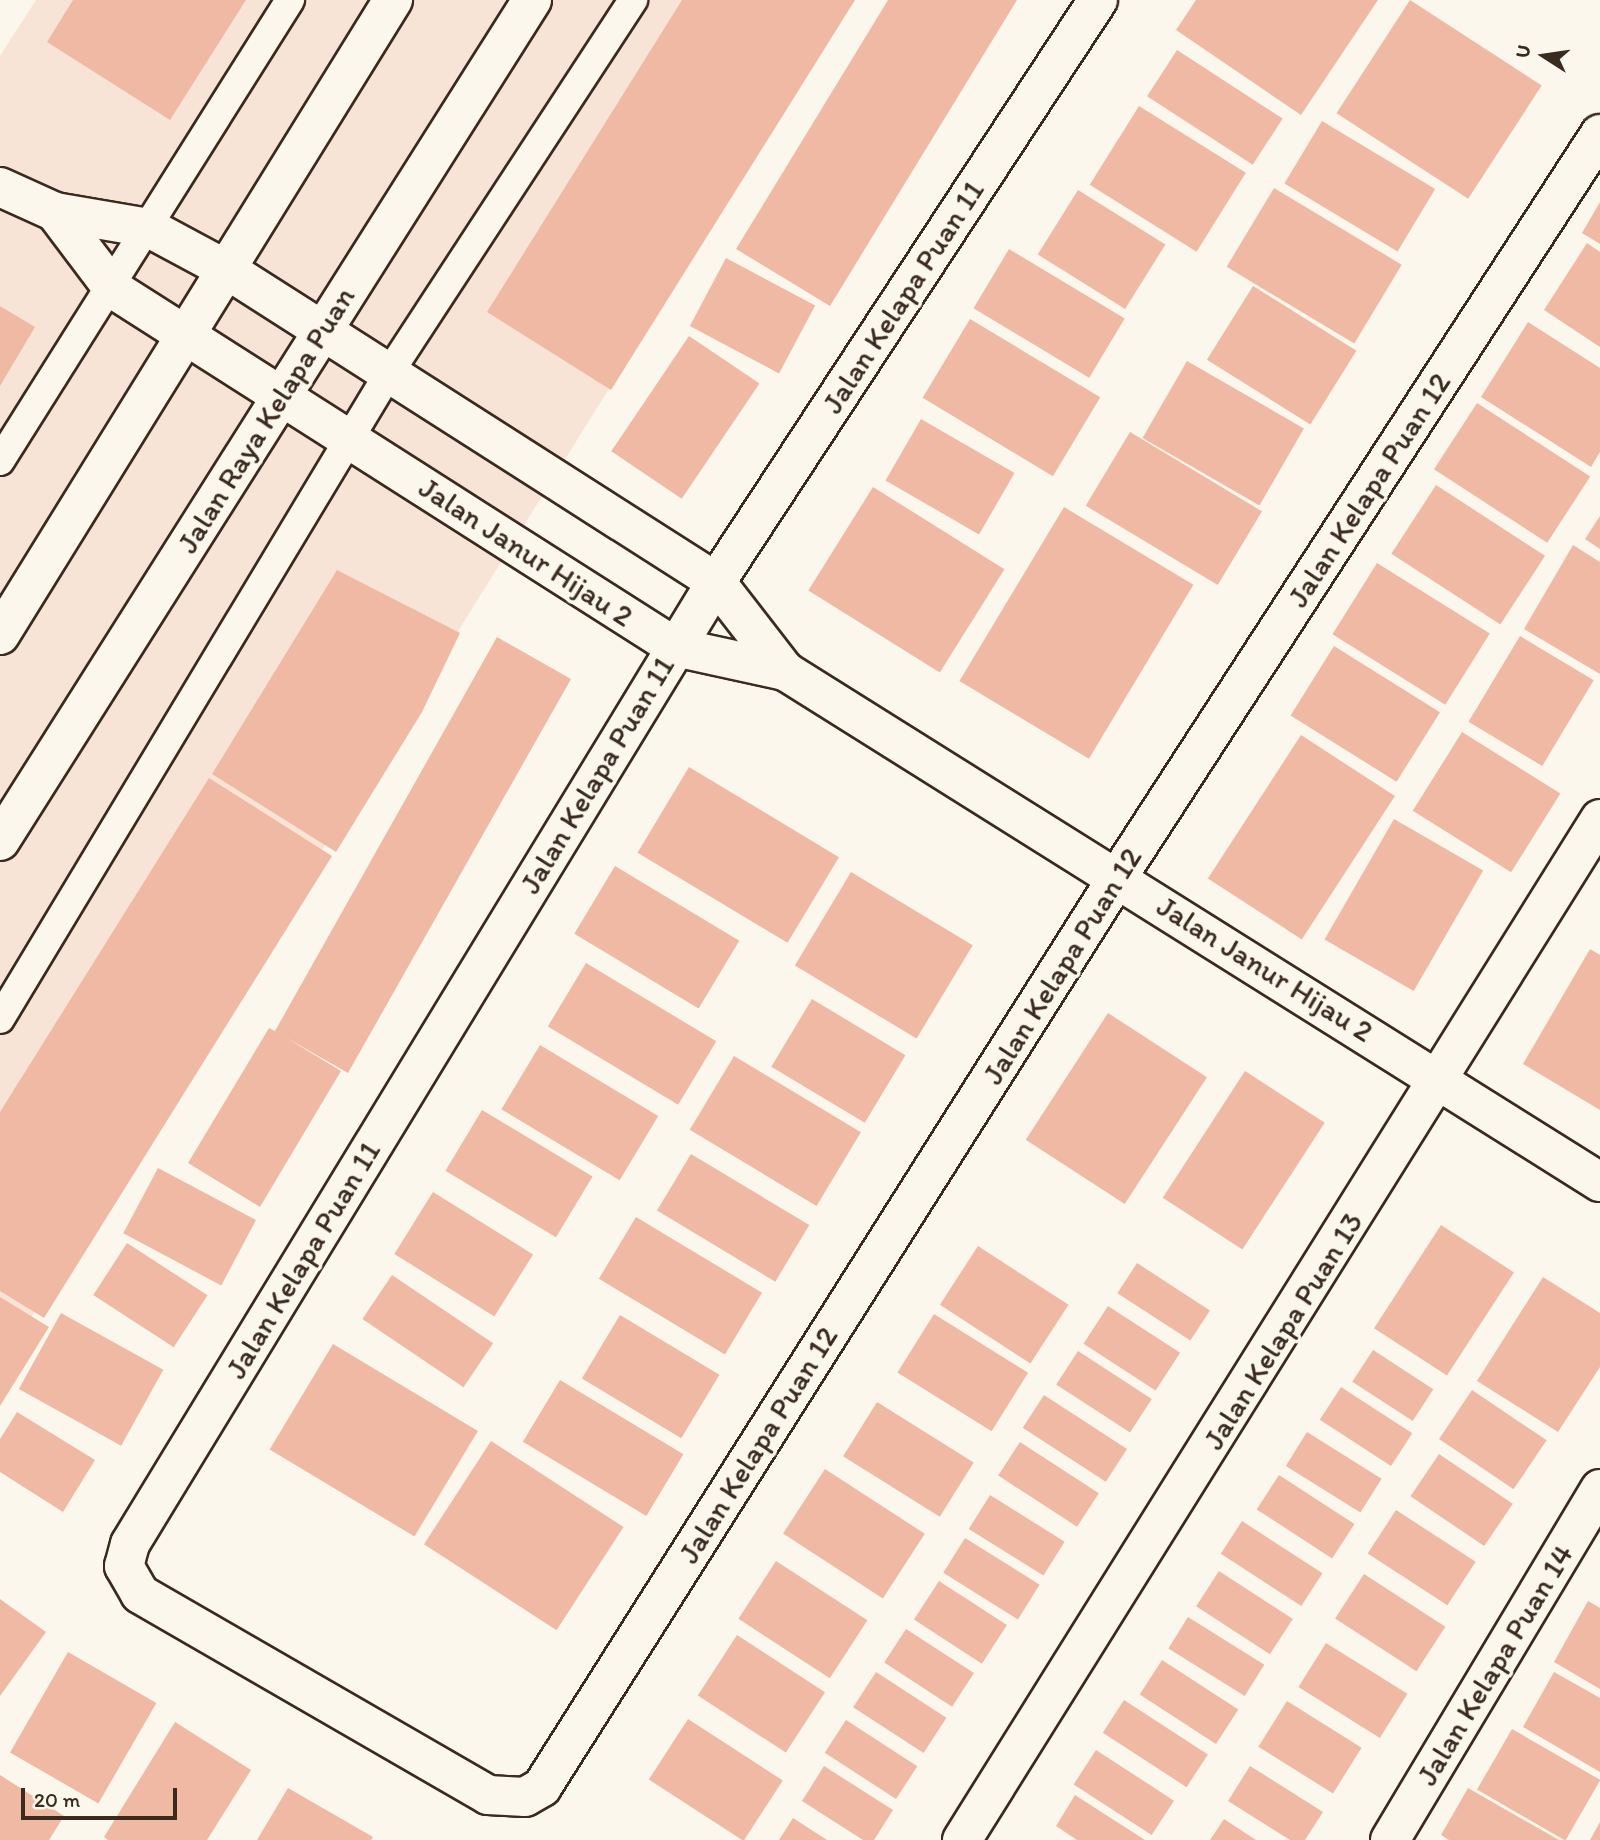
<!DOCTYPE html>
<style>
body{margin:0}
#map{position:relative;width:1600px;height:1840px;overflow:hidden;background:#fbf7ec;font-family:Itim,sans-serif}
div>[style]{position:absolute}
.built>*{inset:0;background:#f8e4d6}
.building>*{inset:0;background:#f0b9a4;transform-origin:0 0}
.roads{filter:drop-shadow(2px 0 #3b2a1e) drop-shadow(-2px 0 #3b2a1e) drop-shadow(0 2px #3b2a1e) drop-shadow(0 -2px #3b2a1e)}
.service>*{height:28px;margin:-14px;padding:0 14px;transform-origin:14px;border-radius:14px;background:#fbf7ec}
.minor>*{height:38px;margin:-19px;padding:0 19px;transform-origin:19px;border-radius:19px;background:#fbf7ec}
.tertiary>*{height:38px;margin:-19px;padding:0 19px;transform-origin:19px;border-radius:19px;background:#fbf7ec}
span{translate:-50% -50%;white-space:nowrap;text-align:center;line-height:1.15;-webkit-text-stroke:7px #fbf7ec;paint-order:stroke}
.street-label{font-size:30px;color:#3b2a1e}
.north{position:absolute;left:1509px;top:21px;width:70px;height:70px;-webkit-text-stroke:5px #fbf7ec;paint-order:stroke;rotate:282deg;font-size:19px;font-weight:700;line-height:28px;text-align:center;color:#3b2a1e}
.north::after{content:'';display:block;margin:auto;width:24px;height:32px;background:#3b2a1e;clip-path:polygon(50% 0,100% 100%,50% 72%,0 100%)}
.scale{position:absolute;left:21px;top:1788px;width:156px;height:32px;box-sizing:border-box;border:4px solid #3b2a1e;border-top:0;padding-left:9px;font-size:21px;line-height:24px;white-space:nowrap;color:#3b2a1e;-webkit-text-stroke:5px #fbf7ec;paint-order:stroke}
</style>
<div id="map">
<div class="built">
<i style="clip-path:polygon(36px 0,851px 0,0 1367px,0 56px)"></i>
</div>
<div class="building">
<i style="clip-path:polygon(73px 0,246px 0,170px 120px,47px 42px)"></i>
<i style="clip-path:polygon(682px 0,855px 0,611px 390px,487px 312px)"></i>
<i style="clip-path:polygon(888px 0,1017px 0,830px 306px,736px 249px)"></i>
<i style="clip-path:polygon(1196px 0,1378px 0,1301px 115px,1176px 30px)"></i>
<i style="left:1410px;top:0;width:157px;height:135px;rotate:33deg"></i>
<i style="left:1177px;top:50px;width:126px;height:55px;rotate:33deg"></i>
<i style="left:1139px;top:106px;width:126px;height:93px;rotate:32deg"></i>
<i style="left:1322px;top:121px;width:132px;height:73px;rotate:31deg"></i>
<i style="left:1274px;top:188px;width:149px;height:92px;rotate:31deg"></i>
<i style="left:1078px;top:190px;width:103px;height:76px;rotate:32deg"></i>
<i style="clip-path:polygon(1600px 202px,1600px 244px,1582px 233px)"></i>
<i style="clip-path:polygon(1587px 243px,1600px 252px,1600px 347px,1544px 310px)"></i>
<i style="left:1009px;top:249px;width:135px;height:69px;rotate:31deg"></i>
<i style="left:726px;top:258px;width:101px;height:77px;rotate:28deg"></i>
<i style="left:1253px;top:286px;width:122px;height:87px;rotate:32deg"></i>
<i style="clip-path:polygon(0 306px,35px 327px,0 386px)"></i>
<i style="left:970px;top:319px;width:152px;height:92px;rotate:31deg"></i>
<i style="clip-path:polygon(1528px 322px,1600px 368px,1600px 452px,1591px 467px,1481px 397px)"></i>
<i style="left:689px;top:336px;width:85px;height:139px;rotate:34deg"></i>
<i style="left:1187px;top:361px;width:135px;height:89px;rotate:30deg"></i>
<i style="left:1477px;top:403px;width:135px;height:79px;rotate:33deg"></i>
<i style="left:921px;top:419px;width:108px;height:71px;rotate:30deg"></i>
<i style="left:1130px;top:432px;width:154px;height:86px;rotate:31deg"></i>
<i style="left:1436px;top:485px;width:130px;height:82px;rotate:33deg"></i>
<i style="left:873px;top:487px;width:155px;height:122px;rotate:32deg"></i>
<i style="left:1064px;top:507px;width:151px;height:203px;rotate:31deg"></i>
<i style="clip-path:polygon(1600px 516px,1600px 549px,1585px 539px)"></i>
<i style="clip-path:polygon(1573px 545px,1600px 562px,1600px 674px,1524px 629px)"></i>
<i style="left:1377px;top:563px;width:133px;height:84px;rotate:32deg"></i>
<i style="clip-path:polygon(337px 570px,460px 633px,422px 712px,336px 852px,212px 774px)"></i>
<i style="left:1520px;top:636px;width:86px;height:100px;rotate:31deg"></i>
<i style="clip-path:polygon(497px 637px,571px 679px,348px 1073px,285px 1037px,341px 1071px,260px 1207px,188px 1163px,269px 1028px,275px 1031px)"></i>
<i style="left:1334px;top:646px;width:125px;height:82px;rotate:32deg"></i>
<i style="left:1462px;top:732px;width:116px;height:93px;rotate:32deg"></i>
<i style="left:1301px;top:735px;width:112px;height:171px;rotate:33deg"></i>
<i style="left:689px;top:767px;width:175px;height:100px;rotate:31deg"></i>
<i style="clip-path:polygon(209px 778px,332px 856px,44px 1318px,0 1291px,0 1112px)"></i>
<i style="left:1394px;top:819px;width:103px;height:139px;rotate:30deg"></i>
<i style="left:615px;top:866px;width:145px;height:79px;rotate:31deg"></i>
<i style="left:851px;top:872px;width:142px;height:109px;rotate:31deg"></i>
<i style="clip-path:polygon(1590px 949px,1600px 955px,1600px 1110px,1523px 1064px)"></i>
<i style="left:586px;top:963px;width:152px;height:74px;rotate:31deg"></i>
<i style="left:812px;top:999px;width:109px;height:79px;rotate:31deg"></i>
<i style="left:1108px;top:1013px;width:118px;height:151px;rotate:33deg"></i>
<i style="left:540px;top:1045px;width:138px;height:75px;rotate:31deg"></i>
<i style="left:734px;top:1056px;width:148px;height:86px;rotate:31deg"></i>
<i style="left:1245px;top:1071px;width:95px;height:151px;rotate:33deg"></i>
<i style="left:482px;top:1110px;width:129px;height:71px;rotate:31deg"></i>
<i style="left:691px;top:1154px;width:138px;height:66px;rotate:31deg"></i>
<i style="left:158px;top:1168px;width:111px;height:74px;rotate:28deg"></i>
<i style="left:433px;top:1192px;width:118px;height:73px;rotate:32deg"></i>
<i style="left:636px;top:1217px;width:147px;height:72px;rotate:31deg"></i>
<i style="left:1441px;top:1225px;width:87px;height:123px;rotate:33deg"></i>
<i style="left:127px;top:1243px;width:96px;height:62px;rotate:33deg"></i>
<i style="left:978px;top:1246px;width:108px;height:70px;rotate:33deg"></i>
<i style="left:1137px;top:1263px;width:87px;height:36px;rotate:33deg"></i>
<i style="left:392px;top:1275px;width:122px;height:53px;rotate:34deg"></i>
<i style="clip-path:polygon(1543px 1277px,1600px 1313px,1600px 1367px,1558px 1432px,1477px 1381px)"></i>
<i style="clip-path:polygon(0 1297px,49px 1327px,0 1406px)"></i>
<i style="left:1108px;top:1306px;width:86px;height:45px;rotate:33deg"></i>
<i style="left:61px;top:1313px;width:117px;height:87px;rotate:29deg"></i>
<i style="left:934px;top:1314px;width:111px;height:69px;rotate:32deg"></i>
<i style="left:620px;top:1315px;width:116px;height:74px;rotate:31deg"></i>
<i style="left:333px;top:1344px;width:169px;height:123px;rotate:31deg"></i>
<i style="left:1373px;top:1350px;width:72px;height:38px;rotate:33deg"></i>
<i style="left:1078px;top:1351px;width:88px;height:40px;rotate:33deg"></i>
<i style="left:560px;top:1380px;width:144px;height:72px;rotate:31deg"></i>
<i style="left:1341px;top:1387px;width:85px;height:39px;rotate:33deg"></i>
<i style="left:1472px;top:1390px;width:90px;height:59px;rotate:34deg"></i>
<i style="left:1044px;top:1395px;width:99px;height:39px;rotate:33deg"></i>
<i style="left:877px;top:1402px;width:114px;height:64px;rotate:32deg"></i>
<i style="clip-path:polygon(17px 1412px,95px 1460px,63px 1512px,0 1472px,0 1439px)"></i>
<i style="left:1307px;top:1432px;width:88px;height:40px;rotate:32deg"></i>
<i style="left:491px;top:1441px;width:158px;height:123px;rotate:33deg"></i>
<i style="left:1020px;top:1442px;width:94px;height:40px;rotate:33deg"></i>
<i style="left:1439px;top:1454px;width:89px;height:51px;rotate:34deg"></i>
<i style="left:825px;top:1469px;width:119px;height:77px;rotate:33deg"></i>
<i style="left:1279px;top:1475px;width:90px;height:41px;rotate:33deg"></i>
<i style="left:990px;top:1495px;width:88px;height:40px;rotate:32deg"></i>
<i style="left:1396px;top:1510px;width:95px;height:52px;rotate:33deg"></i>
<i style="left:1242px;top:1521px;width:96px;height:39px;rotate:33deg"></i>
<i style="left:965px;top:1538px;width:88px;height:41px;rotate:32deg"></i>
<i style="left:776px;top:1561px;width:109px;height:69px;rotate:33deg"></i>
<i style="left:1219px;top:1571px;width:88px;height:42px;rotate:33deg"></i>
<i style="left:1364px;top:1574px;width:97px;height:53px;rotate:33deg"></i>
<i style="left:939px;top:1581px;width:81px;height:46px;rotate:33deg"></i>
<i style="clip-path:polygon(0 1599px,46px 1632px,0 1696px)"></i>
<i style="clip-path:polygon(1588px 1601px,1600px 1608px,1600px 1689px,1554px 1662px)"></i>
<i style="left:1188px;top:1617px;width:90px;height:37px;rotate:32deg"></i>
<i style="left:906px;top:1629px;width:81px;height:40px;rotate:33deg"></i>
<i style="left:737px;top:1635px;width:105px;height:72px;rotate:33deg"></i>
<i style="left:1326px;top:1643px;width:96px;height:52px;rotate:32deg"></i>
<i style="left:68px;top:1652px;width:102px;height:116px;rotate:30deg"></i>
<i style="left:1162px;top:1660px;width:91px;height:41px;rotate:33deg"></i>
<i style="left:876px;top:1672px;width:84px;height:42px;rotate:33deg"></i>
<i style="clip-path:polygon(1554px 1672px,1600px 1698px,1600px 1772px,1523px 1727px)"></i>
<i style="left:1124px;top:1700px;width:100px;height:39px;rotate:33deg"></i>
<i style="left:1287px;top:1701px;width:88px;height:54px;rotate:32deg"></i>
<i style="left:688px;top:1719px;width:113px;height:72px;rotate:33deg"></i>
<i style="left:846px;top:1720px;width:85px;height:39px;rotate:33deg"></i>
<i style="clip-path:polygon(175px 1722px,251px 1770px,207px 1840px,108px 1840px,104px 1837px)"></i>
<i style="left:1512px;top:1729px;width:102px;height:70px;rotate:30deg"></i>
<i style="left:1096px;top:1750px;width:93px;height:41px;rotate:33deg"></i>
<i style="clip-path:polygon(824px 1766px,893px 1810px,874px 1840px,863px 1840px,802px 1801px)"></i>
<i style="clip-path:polygon(1250px 1766px,1323px 1812px,1305px 1840px,1290px 1840px,1228px 1801px)"></i>
<i style="clip-path:polygon(0 1775px,64px 1816px,49px 1840px,0 1840px)"></i>
<i style="clip-path:polygon(288px 1788px,373px 1837px,371px 1840px,257px 1840px)"></i>
<i style="clip-path:polygon(1468px 1788px,1559px 1840px,1449px 1840px,1441px 1835px)"></i>
<i style="clip-path:polygon(1075px 1795px,1145px 1840px,1077px 1840px,1056px 1826px)"></i>
<i style="clip-path:polygon(793px 1818px,827px 1840px,779px 1840px)"></i>
<i style="clip-path:polygon(1224px 1819px,1256px 1840px,1210px 1840px)"></i>
<i style="clip-path:polygon(1600px 1822px,1600px 1840px,1590px 1840px)"></i>
</div>
<div class="roads">
<div class="service">
<i style="left:0;top:461px;width:545px;rotate:-57.83deg"></i>
<i style="left:0;top:1019px;width:754px;rotate:-58.95deg"></i>
<i style="left:389px;top:373px;width:446px;rotate:-56.8deg"></i>
</div>
<div class="minor">
<i style="left:1098px;top:0;width:696px;rotate:123.28deg"></i>
<i style="left:716px;top:582px;width:1126px;rotate:121.35deg"></i>
<i style="left:130px;top:1544px;width:23px;rotate:105deg"></i>
<i style="left:124px;top:1566px;width:32px;rotate:60deg"></i>
<i style="left:140px;top:1594px;width:402px;rotate:30deg"></i>
<i style="left:488px;top:1795px;width:37px;rotate:3deg"></i>
<i style="left:525px;top:1797px;width:20px;rotate:-30deg"></i>
<i style="left:542px;top:1787px;width:1076px;rotate:-57.68deg"></i>
<i style="left:1117px;top:878px;width:887px;rotate:-57.01deg"></i>
<i style="left:0;top:187px;width:60px;rotate:24.4deg"></i>
<i style="left:55px;top:212px;width:95px;rotate:9.7deg"></i>
<i style="left:149px;top:228px;width:91px;rotate:28.3deg"></i>
<i style="left:229px;top:271px;width:578px;rotate:32.56deg"></i>
<i style="left:716px;top:582px;width:113px;rotate:52.2deg"></i>
<i style="left:785px;top:671px;width:962px;rotate:32.09deg"></i>
<i style="left:55px;top:212px;width:96px;rotate:53deg"></i>
<i style="left:113px;top:289px;width:666px;rotate:32.5deg"></i>
<i style="left:675px;top:647px;width:113px;rotate:12.3deg"></i>
<i style="left:962px;top:1840px;width:1204px;rotate:-58deg"></i>
<i style="left:1390px;top:1840px;width:409px;rotate:-59.1deg"></i>
</div>
<div class="tertiary">
<i style="left:0;top:635px;width:747px;rotate:-58.25deg"></i>
<i style="left:0;top:841px;width:995px;rotate:-57.68deg"></i>
</div>
</div>
<div class="street-label">
<span style="left:903px;top:297px;rotate:-57deg">Jalan Kelapa Puan 11</span>
<span style="left:266px;top:420px;rotate:-58deg">Jalan Raya Kelapa Puan</span>
<span style="left:1369px;top:490px;rotate:-57deg">Jalan Kelapa Puan 12</span>
<span style="left:526px;top:552px;rotate:33deg">Jalan Janur Hijau 2</span>
<span style="left:597px;top:775px;rotate:-59deg">Jalan Kelapa Puan 11</span>
<span style="left:1062px;top:966px;rotate:-58deg">Jalan Kelapa Puan 12</span>
<span style="left:1265px;top:969px;rotate:32deg">Jalan Janur Hijau 2</span>
<span style="left:303px;top:1260px;rotate:-59deg">Jalan Kelapa Puan 11</span>
<span style="left:1283px;top:1331px;rotate:-58deg">Jalan Kelapa Puan 13</span>
<span style="left:758px;top:1445px;rotate:-58deg">Jalan Kelapa Puan 12</span>
<span style="left:1495px;top:1665px;rotate:-59deg">Jalan Kelapa Puan 14</span>
</div>
<div class="north">U</div>
<div class="scale">20 m</div>
</div>
